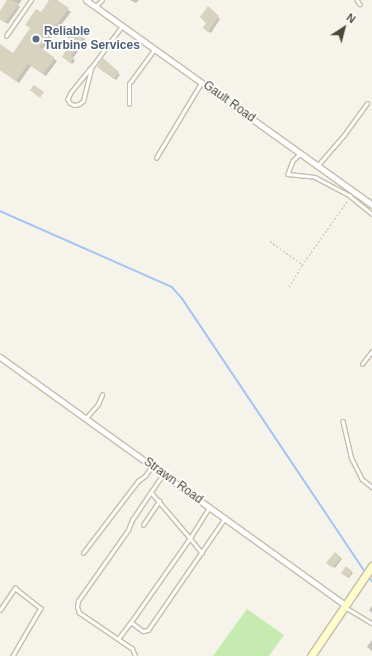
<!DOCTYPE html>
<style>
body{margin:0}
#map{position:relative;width:372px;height:656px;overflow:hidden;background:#f6f4ea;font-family:Arial,sans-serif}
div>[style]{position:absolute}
.green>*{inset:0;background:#c6ebb1}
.shadow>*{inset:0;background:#0003}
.stream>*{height:1.5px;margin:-0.75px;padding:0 0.75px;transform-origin:0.75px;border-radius:0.75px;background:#a4c4f4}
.building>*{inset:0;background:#d8d3bf;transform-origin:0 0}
.path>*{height:1px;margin-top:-0.5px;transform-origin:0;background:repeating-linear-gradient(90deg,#c4be9c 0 2px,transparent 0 4px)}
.roads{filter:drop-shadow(1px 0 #c2bfac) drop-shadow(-1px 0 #c2bfac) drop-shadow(0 1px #c2bfac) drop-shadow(0 -1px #c2bfac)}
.service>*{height:2.5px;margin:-1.25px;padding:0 1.25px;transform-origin:1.25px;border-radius:1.25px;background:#fff}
.minor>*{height:5px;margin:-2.5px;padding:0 2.5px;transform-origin:2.5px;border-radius:2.5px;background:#fff}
.secondary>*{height:7px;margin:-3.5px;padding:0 3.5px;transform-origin:3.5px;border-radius:3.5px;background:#fffdcb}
.dots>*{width:11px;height:11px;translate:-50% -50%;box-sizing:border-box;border:2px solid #fff;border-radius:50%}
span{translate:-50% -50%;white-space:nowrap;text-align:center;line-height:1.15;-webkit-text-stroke:3.5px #fff;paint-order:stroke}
.service-label{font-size:12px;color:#4e5e75;font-weight:700}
.left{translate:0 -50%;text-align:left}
.street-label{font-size:12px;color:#4a4737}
.north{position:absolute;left:324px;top:8px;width:40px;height:40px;-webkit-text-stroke:3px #fff;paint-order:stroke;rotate:36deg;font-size:11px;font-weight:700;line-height:16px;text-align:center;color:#4a4737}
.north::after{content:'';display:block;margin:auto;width:14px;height:18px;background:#4a4737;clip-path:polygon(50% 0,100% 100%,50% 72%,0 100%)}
</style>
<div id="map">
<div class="green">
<i style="clip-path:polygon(247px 609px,284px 635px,269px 656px,213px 656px)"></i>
</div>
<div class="shadow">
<i style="clip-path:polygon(9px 0,22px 0,18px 5px,20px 7px,8px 24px,0 19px,0 12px)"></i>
<i style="clip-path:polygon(51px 0,55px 0,71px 12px,42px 50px,57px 61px,46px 76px,31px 66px,19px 83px,0 70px,0 45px,13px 54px)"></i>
<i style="clip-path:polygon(130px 0,139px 0,136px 3px)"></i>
<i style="clip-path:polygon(208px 8px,220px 19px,211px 33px,206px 30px)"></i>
<i style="clip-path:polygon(73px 31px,86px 40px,73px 58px,75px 61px,72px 64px,64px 57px,73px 41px)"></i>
<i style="clip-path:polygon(100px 69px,118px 73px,120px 75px,116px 80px)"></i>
<i style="clip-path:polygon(340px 557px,342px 559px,335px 568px,329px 564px)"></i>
<i style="clip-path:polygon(346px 567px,353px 573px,349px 578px,343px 574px)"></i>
<i style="clip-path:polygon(372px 606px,372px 613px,369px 610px)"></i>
<i style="clip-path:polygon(372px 640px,372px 651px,367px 647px)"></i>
</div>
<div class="stream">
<i style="left:0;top:211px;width:188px;rotate:23.8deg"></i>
<i style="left:172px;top:287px;width:15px;rotate:48deg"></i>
<i style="left:182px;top:298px;width:329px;rotate:56.2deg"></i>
<i style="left:369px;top:576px;width:6px;rotate:59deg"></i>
</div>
<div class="building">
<i style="clip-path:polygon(7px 0,12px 0,19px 4px,5px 23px,0 19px,0 11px)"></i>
<i style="clip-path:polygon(49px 0,57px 0,69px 8px,40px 47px,55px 58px,43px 74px,28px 64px,16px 81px,0 70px,0 44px,13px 53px,30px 28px,25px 25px,36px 9px,41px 12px)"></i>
<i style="clip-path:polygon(208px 6px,219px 16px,208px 32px,203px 28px,206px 23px,200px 17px)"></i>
<i style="clip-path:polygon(72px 30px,84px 37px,71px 56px,74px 58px,70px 63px,62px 57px,72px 41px,67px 37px)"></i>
<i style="clip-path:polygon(103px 58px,119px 72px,114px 79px,97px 67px)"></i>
<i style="clip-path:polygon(34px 85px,44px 92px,40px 98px,30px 90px)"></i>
<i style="left:335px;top:552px;width:8px;height:14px;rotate:40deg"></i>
<i style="clip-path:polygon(346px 566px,352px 571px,348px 578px,341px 573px)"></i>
</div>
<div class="path">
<i style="left:270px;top:241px;width:39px;rotate:36deg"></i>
<i style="left:289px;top:287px;width:26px;rotate:-59deg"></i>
<i style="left:302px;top:265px;width:80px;rotate:-54.7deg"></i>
</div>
<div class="roads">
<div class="service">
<i style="left:357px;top:0;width:5px;rotate:53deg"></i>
<i style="left:96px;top:6px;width:8px;rotate:-45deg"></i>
<i style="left:6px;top:36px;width:44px;rotate:-55.2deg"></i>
<i style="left:91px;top:68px;width:32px;rotate:129deg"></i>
<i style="left:71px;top:93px;width:7px;rotate:117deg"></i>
<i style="left:68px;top:99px;width:4px;rotate:63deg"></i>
<i style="left:70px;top:103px;width:4px;rotate:27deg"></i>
<i style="left:74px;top:105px;width:5px;rotate:-11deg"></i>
<i style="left:79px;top:104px;width:5px;rotate:-37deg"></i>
<i style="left:83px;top:101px;width:34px;rotate:-76deg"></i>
<i style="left:91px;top:68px;width:52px;rotate:-53.6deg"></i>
<i style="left:129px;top:104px;width:20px;rotate:-90deg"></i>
<i style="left:129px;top:84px;width:42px;rotate:-53.7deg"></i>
<i style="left:300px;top:154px;width:10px;rotate:135deg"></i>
<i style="left:293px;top:161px;width:14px;rotate:111deg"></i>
<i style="left:288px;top:174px;width:27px;rotate:6deg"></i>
<i style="left:315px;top:177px;width:40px;rotate:28deg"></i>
<i style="left:350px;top:196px;width:28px;rotate:39deg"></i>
<i style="left:156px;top:158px;width:87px;rotate:-59deg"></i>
<i style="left:318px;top:165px;width:40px;rotate:-49deg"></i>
<i style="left:344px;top:135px;width:39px;rotate:-54deg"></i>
<i style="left:362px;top:364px;width:16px;rotate:-52deg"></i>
<i style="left:86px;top:418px;width:18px;rotate:-49deg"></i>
<i style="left:98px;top:404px;width:10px;rotate:-66deg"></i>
<i style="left:343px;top:421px;width:37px;rotate:77deg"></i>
<i style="left:351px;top:457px;width:25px;rotate:63deg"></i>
<i style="left:362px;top:479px;width:13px;rotate:39deg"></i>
<i style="left:151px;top:492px;width:60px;rotate:49.7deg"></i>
<i style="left:190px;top:538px;width:36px;rotate:-58deg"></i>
<i style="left:143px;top:525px;width:29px;rotate:-56deg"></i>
<i style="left:83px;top:553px;width:91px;rotate:-52.6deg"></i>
<i style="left:138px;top:481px;width:9px;rotate:-36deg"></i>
<i style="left:145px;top:476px;width:12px;rotate:-55deg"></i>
<i style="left:345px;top:607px;width:31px;rotate:31deg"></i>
<i style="left:0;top:610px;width:27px;rotate:-56deg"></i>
<i style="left:15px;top:588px;width:33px;rotate:38deg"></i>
<i style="left:41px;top:608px;width:56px;rotate:120.3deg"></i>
<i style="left:131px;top:622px;width:103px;rotate:-54.9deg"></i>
<i style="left:190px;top:538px;width:19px;rotate:51deg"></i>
<i style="left:118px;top:639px;width:21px;rotate:-53deg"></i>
<i style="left:131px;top:622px;width:15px;rotate:37deg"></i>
<i style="left:143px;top:631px;width:5px;rotate:-11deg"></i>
<i style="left:148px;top:630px;width:136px;rotate:-55.5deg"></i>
<i style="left:135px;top:656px;width:8px;rotate:-113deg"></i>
<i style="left:132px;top:649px;width:64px;rotate:-145.8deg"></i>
<i style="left:79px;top:613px;width:6px;rotate:-108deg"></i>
<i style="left:77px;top:607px;width:6px;rotate:-81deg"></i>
<i style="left:78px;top:601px;width:87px;rotate:-54.8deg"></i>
<i style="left:128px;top:530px;width:11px;rotate:-68deg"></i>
<i style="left:132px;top:520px;width:55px;rotate:-56deg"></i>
</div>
<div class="minor">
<i style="left:86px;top:0;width:352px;rotate:35.6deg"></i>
<i style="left:0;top:357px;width:425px;rotate:35.7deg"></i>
</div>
<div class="secondary">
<i style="left:311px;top:656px;width:109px;rotate:-55.9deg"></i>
</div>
</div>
<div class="dots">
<i style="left:36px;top:39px;background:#5c6f8a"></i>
</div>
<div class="service-label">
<span class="left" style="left:44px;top:39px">Reliable<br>Turbine Services</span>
</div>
<div class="street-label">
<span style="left:229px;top:102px;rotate:36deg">Gault Road</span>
<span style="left:173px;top:481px;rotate:36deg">Strawn Road</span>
</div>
<div class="north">N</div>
</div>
